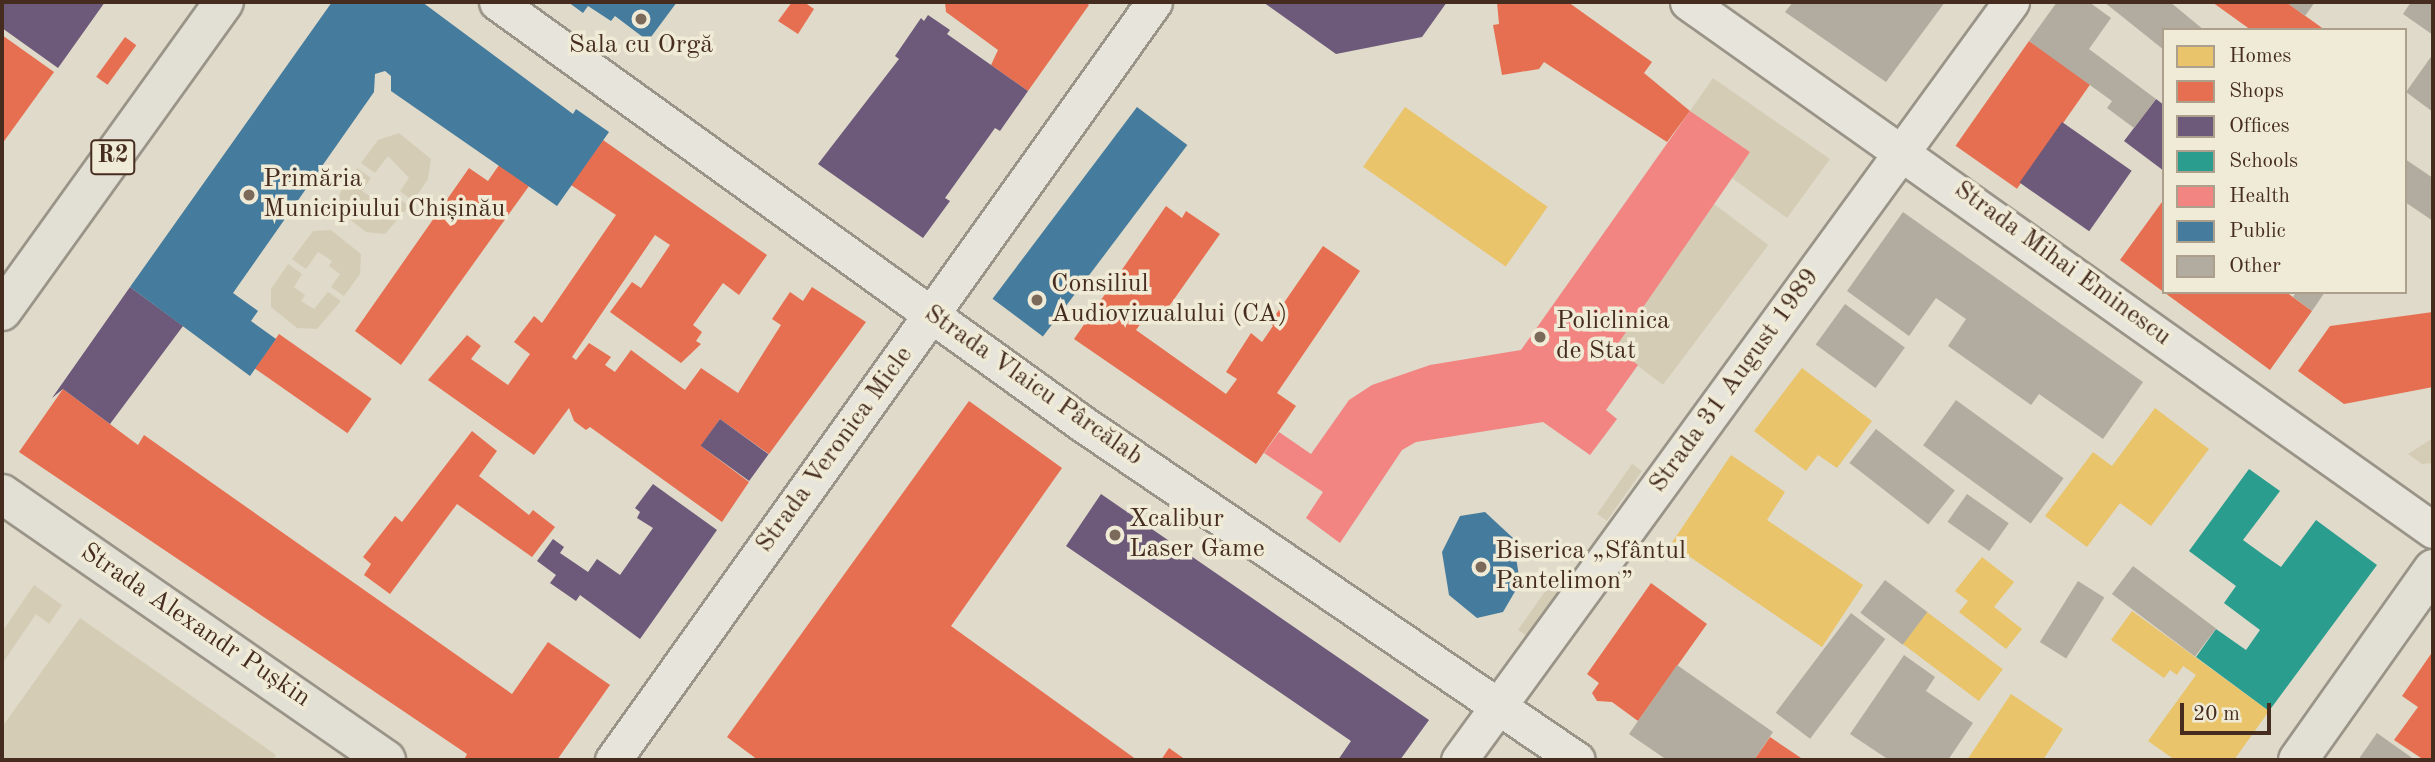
<!DOCTYPE html>
<meta charset="utf-8">
<style>
body{margin:0}
#map{position:relative;width:2435px;height:762px;overflow:hidden;background:#dfdac9;font-family:"Old Standard TT",serif}
div>[style]{position:absolute}
.green>*{inset:0;background:#d5ccb5;transform-origin:0 0}
.homes>*{inset:0;background:#e9c46a;transform-origin:0 0}
.shops>*{inset:0;background:#e76f51;transform-origin:0 0}
.offices>*{inset:0;background:#6d597a;transform-origin:0 0}
.schools>*{inset:0;background:#2a9d8f}
.health>*{inset:0;background:#f28482}
.public>*{inset:0;background:#457b9d;transform-origin:0 0}
.building>*{inset:0;background:#b2aca0;transform-origin:0 0}
.roads{filter:drop-shadow(2px 0 #9a9488) drop-shadow(-2px 0 #9a9488) drop-shadow(0 2px #9a9488) drop-shadow(0 -2px #9a9488)}
.minor>*{height:35px;margin:-17.5px;padding:0 17.5px;transform-origin:17.5px;border-radius:17.5px;background:#e7e4db}
.major>*{height:38px;margin:-19px;padding:0 19px;transform-origin:19px;border-radius:19px;background:#e2dfd5}
.dots>*{width:19px;height:19px;translate:-50% -50%;box-sizing:border-box;border:4px solid #f0ebd6;border-radius:50%}
span{translate:-50% -50%;white-space:nowrap;text-align:center;line-height:1.15;-webkit-text-stroke:7px #f0ebd6;paint-order:stroke}
.shield-label span{padding:2px 5px;background:#f0ebd6;border:2px solid;border-radius:5px;-webkit-text-stroke-width:0}
.shield-label{font-size:24px;color:#452c1e;font-weight:700}
.poi-label{font-size:26px;color:#452c1e}
.left{translate:0 -50%;text-align:left}
.street-label{font-size:26px;color:#452c1e}
.frame{position:absolute;inset:0;border:4px solid #452c1e;pointer-events:none}
.legend{position:absolute;left:2162px;top:28px;width:245px;height:266px;box-sizing:border-box;background:#f0ebd6;border:2px solid #ac9f8c;margin:0;padding:9px 12px;list-style:none;font-size:21px;color:#452c1e}
.legend li{display:flex;align-items:center;gap:14px;height:35px}
.legend b{width:35px;border:2px solid #ac9f8c}
.scale{position:absolute;left:2180px;top:703px;width:91px;height:32px;box-sizing:border-box;border:4px solid #452c1e;border-top:0;padding-left:9px;font-size:21px;line-height:24px;white-space:nowrap;color:#452c1e;-webkit-text-stroke:5px #f0ebd6;paint-order:stroke}
</style>
<div id="map">
<div class="green">
<i style="clip-path:polygon(1713px 78px,1830px 159px,1787px 218px,1732px 178px,1750px 152px,1690px 111px)"></i>
<i style="clip-path:polygon(399px 133px,431px 159px,428px 179px,413px 201px,400px 191px,409px 178px,388px 156px,375px 173px,361px 163px,378px 140px)"></i>
<i style="clip-path:polygon(357px 168px,371px 178px,362px 191px,374px 199px,370px 205px,383px 214px,396px 197px,409px 206px,385px 234px,366px 232px,339px 211px,340px 193px)"></i>
<i style="left:1714px;top:204px;width:68px;height:175px;rotate:37deg"></i>
<i style="clip-path:polygon(331px 230px,361px 254px,360px 274px,344px 296px,331px 287px,340px 274px,329px 266px,332px 261px,318px 252px,306px 269px,292px 259px,313px 231px)"></i>
<i style="clip-path:polygon(288px 264px,302px 274px,294px 287px,305px 295px,301px 301px,314px 309px,328px 292px,341px 301px,317px 329px,297px 328px,271px 307px,271px 289px)"></i>
<i style="clip-path:polygon(2433px 438px,2433px 463px,2422px 464px,2408px 454px)"></i>
<i style="left:1632px;top:464px;width:12px;height:61px;rotate:35deg"></i>
<i style="left:1553px;top:580px;width:12px;height:61px;rotate:35deg"></i>
<i style="clip-path:polygon(34px 585px,62px 605px,49px 624px,36px 614px,2px 664px,2px 632px)"></i>
<i style="clip-path:polygon(80px 618px,276px 755px,273px 760px,2px 760px,2px 727px)"></i>
</div>
<div class="homes">
<i style="left:1405px;top:107px;width:174px;height:73px;rotate:35deg"></i>
<i style="clip-path:polygon(1802px 368px,1872px 421px,1837px 468px,1818px 455px,1806px 471px,1754px 431px)"></i>
<i style="clip-path:polygon(2155px 408px,2209px 449px,2151px 526px,2120px 503px,2087px 547px,2045px 516px,2093px 452px,2112px 466px)"></i>
<i style="clip-path:polygon(1731px 455px,1785px 492px,1767px 520px,1863px 585px,1822px 647px,1671px 544px)"></i>
<i style="clip-path:polygon(1982px 557px,2014px 582px,1994px 607px,2022px 629px,2006px 649px,1959px 612px,1968px 601px,1955px 591px)"></i>
<i style="clip-path:polygon(2132px 611px,2269px 711px,2234px 760px,2175px 760px,2148px 741px,2196px 675px,2183px 666px,2177px 675px,2170px 670px,2164px 678px,2111px 640px)"></i>
<i style="left:1927px;top:612px;width:95px;height:40px;rotate:37deg"></i>
<i style="clip-path:polygon(2011px 694px,2063px 729px,2043px 760px,1967px 760px)"></i>
</div>
<div class="shops">
<i style="clip-path:polygon(792px 2px,804px 2px,814px 9px,798px 34px,778px 21px)"></i>
<i style="clip-path:polygon(945px 2px,1085px 2px,1089px 5px,1028px 91px,991px 65px,998px 50px,946px 12px)"></i>
<i style="clip-path:polygon(1497px 2px,1568px 2px,1652px 62px,1644px 73px,1690px 111px,1667px 142px,1544px 62px,1539px 69px,1502px 75px,1493px 25px,1499px 24px)"></i>
<i style="clip-path:polygon(2212px 2px,2286px 2px,2325px 30px,2251px 30px)"></i>
<i style="clip-path:polygon(2px 35px,54px 72px,2px 144px)"></i>
<i style="left:125px;top:37px;width:14px;height:49px;rotate:36deg"></i>
<i style="left:2029px;top:41px;width:75px;height:128px;rotate:35deg"></i>
<i style="clip-path:polygon(603px 140px,767px 255px,739px 295px,723px 283px,693px 325px,702px 332px,696px 341px,701px 344px,681px 363px,610px 312px,632px 282px,641px 288px,670px 245px,655px 235px,572px 357px,576px 360px,589px 343px,611px 357px,605px 365px,615px 372px,631px 350px,685px 390px,701px 368px,738px 393px,781px 325px,772px 319px,790px 292px,803px 301px,812px 287px,866px 322px,769px 454px,720px 419px,701px 446px,749px 482px,722px 522px,590px 427px,586px 430px,574px 421px,569px 408px,534px 455px,428px 380px,467px 335px,481px 346px,471px 359px,508px 385px,530px 354px,514px 342px,534px 316px,542px 323px,616px 215px,571px 185px)"></i>
<i style="clip-path:polygon(499px 165px,529px 186px,401px 365px,355px 331px,469px 168px,488px 181px)"></i>
<i style="clip-path:polygon(2162px 202px,2164px 292px,2286px 292px,2312px 311px,2270px 370px,2120px 260px)"></i>
<i style="clip-path:polygon(1166px 206px,1182px 218px,1186px 211px,1220px 234px,1158px 322px,1147px 315px,1136px 330px,1226px 394px,1237px 379px,1226px 372px,1251px 333px,1262px 342px,1273px 326px,1270px 323px,1323px 246px,1360px 271px,1277px 393px,1296px 406px,1256px 464px,1074px 339px)"></i>
<i style="clip-path:polygon(2433px 312px,2433px 387px,2344px 404px,2298px 371px,2330px 326px)"></i>
<i style="left:279px;top:334px;width:113px;height:42px;rotate:35deg"></i>
<i style="clip-path:polygon(63px 389px,138px 445px,144px 435px,512px 694px,548px 642px,610px 685px,557px 760px,464px 760px,467px 754px,19px 452px)"></i>
<i style="clip-path:polygon(969px 401px,1062px 468px,951px 626px,1137px 760px,758px 760px,727px 737px)"></i>
<i style="clip-path:polygon(472px 431px,497px 451px,479px 476px,529px 515px,533px 510px,555px 527px,532px 557px,457px 504px,390px 594px,364px 575px,371px 564px,363px 557px,395px 516px,402px 522px)"></i>
<i style="clip-path:polygon(1651px 583px,1707px 624px,1638px 721px,1612px 702px,1597px 701px,1592px 693px,1599px 683px,1587px 674px)"></i>
<i style="clip-path:polygon(2433px 651px,2433px 760px,2424px 760px,2394px 740px,2418px 707px,2402px 696px)"></i>
<i style="clip-path:polygon(1770px 737px,1804px 760px,1754px 760px)"></i>
<i style="clip-path:polygon(1169px 748px,1186px 760px,1161px 760px)"></i>
</div>
<div class="offices">
<i style="clip-path:polygon(2px 2px,105px 2px,58px 68px,2px 28px)"></i>
<i style="clip-path:polygon(1263px 2px,1447px 2px,1422px 37px,1336px 54px)"></i>
<i style="clip-path:polygon(928px 15px,950px 30px,947px 34px,1028px 91px,1000px 131px,995px 128px,945px 198px,950px 201px,923px 238px,818px 164px,899px 59px,895px 56px,921px 18px,924px 21px)"></i>
<i style="clip-path:polygon(2156px 99px,2164px 105px,2164px 171px,2124px 141px)"></i>
<i style="left:2062px;top:122px;width:85px;height:74px;rotate:35deg"></i>
<i style="clip-path:polygon(130px 287px,183px 326px,110px 424px,63px 389px,52px 398px)"></i>
<i style="left:720px;top:419px;width:60px;height:33px;rotate:36deg"></i>
<i style="clip-path:polygon(653px 484px,717px 530px,640px 639px,580px 595px,576px 601px,550px 583px,556px 575px,537px 561px,553px 539px,564px 547px,560px 553px,588px 572px,597px 559px,620px 575px,653px 528px,637px 518px,640px 512px,635px 508px)"></i>
<i style="clip-path:polygon(1101px 494px,1429px 720px,1400px 760px,1338px 760px,1351px 741px,1066px 546px)"></i>
</div>
<div class="schools">
<i style="clip-path:polygon(2249px 469px,2280px 491px,2243px 540px,2265px 556px,2281px 567px,2316px 520px,2377px 565px,2269px 711px,2196px 657px,2216px 629px,2246px 650px,2260px 630px,2224px 603px,2236px 586px,2189px 551px)"></i>
</div>
<div class="health">
<i style="clip-path:polygon(1690px 111px,1750px 152px,1615px 348px,1638px 365px,1606px 410px,1617px 419px,1590px 455px,1543px 422px,1416px 442px,1402px 450px,1340px 543px,1306px 518px,1323px 492px,1264px 453px,1279px 432px,1311px 454px,1349px 400px,1372px 385px,1430px 365px,1521px 350px)"></i>
</div>
<div class="public">
<i style="clip-path:polygon(332px 2px,422px 2px,573px 114px,576px 109px,609px 132px,557px 206px,391px 91px,391px 76px,385px 71px,375px 74px,374px 92px,233px 293px,258px 311px,251px 321px,276px 339px,250px 376px,130px 287px)"></i>
<i style="clip-path:polygon(568px 2px,677px 2px,648px 41px,615px 16px,611px 21px,588px 6px,583px 13px)"></i>
<i style="left:1137px;top:107px;width:63px;height:240px;rotate:37deg"></i>
<i style="clip-path:polygon(1485px 512px,1513px 538px,1520px 583px,1503px 612px,1477px 618px,1449px 595px,1442px 552px,1460px 516px)"></i>
</div>
<div class="building">
<i style="clip-path:polygon(1793px 2px,1945px 2px,1886px 82px,1785px 12px)"></i>
<i style="clip-path:polygon(2057px 2px,2089px 2px,2111px 18px,2089px 49px,2156px 99px,2134px 128px,2107px 108px,2112px 101px,2029px 41px)"></i>
<i style="clip-path:polygon(2104px 2px,2170px 2px,2204px 30px,2164px 30px,2164px 50px)"></i>
<i style="clip-path:polygon(2286px 2px,2315px 2px,2305px 16px)"></i>
<i style="clip-path:polygon(2411px 2px,2433px 2px,2433px 35px,2403px 14px)"></i>
<i style="clip-path:polygon(2433px 54px,2433px 112px,2406px 92px)"></i>
<i style="clip-path:polygon(2405px 159px,2433px 178px,2433px 221px,2405px 202px)"></i>
<i style="clip-path:polygon(1903px 212px,2143px 382px,2103px 439px,2039px 394px,2031px 405px,1948px 346px,1966px 319px,1936px 298px,1909px 336px,1847px 291px)"></i>
<i style="clip-path:polygon(2296px 292px,2325px 292px,2312px 311px,2293px 297px)"></i>
<i style="left:1845px;top:304px;width:74px;height:50px;rotate:36deg"></i>
<i style="left:1956px;top:400px;width:133px;height:56px;rotate:36deg"></i>
<i style="left:1876px;top:429px;width:100px;height:43px;rotate:38deg"></i>
<i style="left:1967px;top:494px;width:51px;height:34px;rotate:35deg"></i>
<i style="left:2133px;top:566px;width:104px;height:35px;rotate:37deg"></i>
<i style="left:1885px;top:580px;width:53px;height:41px;rotate:37deg"></i>
<i style="left:2078px;top:581px;width:31px;height:72px;rotate:32deg"></i>
<i style="left:1851px;top:613px;width:43px;height:125px;rotate:37deg"></i>
<i style="clip-path:polygon(1904px 655px,1935px 677px,1926px 691px,1973px 723px,1948px 760px,1889px 760px,1850px 734px)"></i>
<i style="clip-path:polygon(1677px 665px,1773px 732px,1754px 760px,1667px 760px,1629px 734px)"></i>
<i style="clip-path:polygon(2377px 733px,2415px 760px,2358px 760px)"></i>
</div>
<div class="roads">
<div class="minor">
<i style="left:497px;top:2px;width:722px;rotate:35.76deg"></i>
<i style="left:1083px;top:424px;width:597px;rotate:34.22deg"></i>
<i style="left:1688px;top:2px;width:913px;rotate:35.33deg"></i>
<i style="left:613px;top:760px;width:931px;rotate:-54.48deg"></i>
<i style="left:1459px;top:760px;width:938px;rotate:-53.94deg"></i>
</div>
<div class="major">
<i style="left:2px;top:311px;width:380px;rotate:-54.3deg"></i>
<i style="left:2px;top:494px;width:467px;rotate:34.7deg"></i>
<i style="left:2298px;top:760px;width:234px;rotate:-54.7deg"></i>
</div>
</div>
<div class="dots">
<i style="left:641px;top:19px;background:#7b695a"></i>
<i style="left:249px;top:195px;background:#7b695a"></i>
<i style="left:1037px;top:300px;background:#7b695a"></i>
<i style="left:1540px;top:337px;background:#7b695a"></i>
<i style="left:1115px;top:535px;background:#7b695a"></i>
<i style="left:1481px;top:567px;background:#7b695a"></i>
</div>
<div class="shield-label">
<span style="left:113px;top:157px">R2</span>
</div>
<div class="poi-label">
<span style="left:641px;top:46px">Sala cu Orgă</span>
<span class="left" style="left:263px;top:195px">Primăria<br>Municipiului Chișinău</span>
<span class="left" style="left:1051px;top:300px">Consiliul<br>Audiovizualului (CA)</span>
<span class="left" style="left:1556px;top:337px">Policlinica<br>de Stat</span>
<span class="left" style="left:1129px;top:535px">Xcalibur<br>Laser Game</span>
<span class="left" style="left:1495px;top:567px">Biserica „Sfântul<br>Pantelimon”</span>
</div>
<div class="street-label">
<span style="left:2062px;top:264px;rotate:36deg">Strada Mihai Eminescu</span>
<span style="left:1735px;top:381px;rotate:-54deg">Strada 31 August 1989</span>
<span style="left:1033px;top:386px;rotate:35deg">Strada Vlaicu Pârcălab</span>
<span style="left:835px;top:450px;rotate:-54deg">Strada Veronica Micle</span>
<span style="left:195px;top:626px;rotate:34deg">Strada Alexandr Pușkin</span>
</div>
<div class="frame"></div>
<ul class="legend">
<li><b style="height:19px;background:#e9c46a"></b>Homes</li>
<li><b style="height:19px;background:#e76f51"></b>Shops</li>
<li><b style="height:19px;background:#6d597a"></b>Offices</li>
<li><b style="height:19px;background:#2a9d8f"></b>Schools</li>
<li><b style="height:19px;background:#f28482"></b>Health</li>
<li><b style="height:19px;background:#457b9d"></b>Public</li>
<li><b style="height:19px;background:#b2aca0"></b>Other</li>
</ul>
<div class="scale">20 m</div>
</div>
